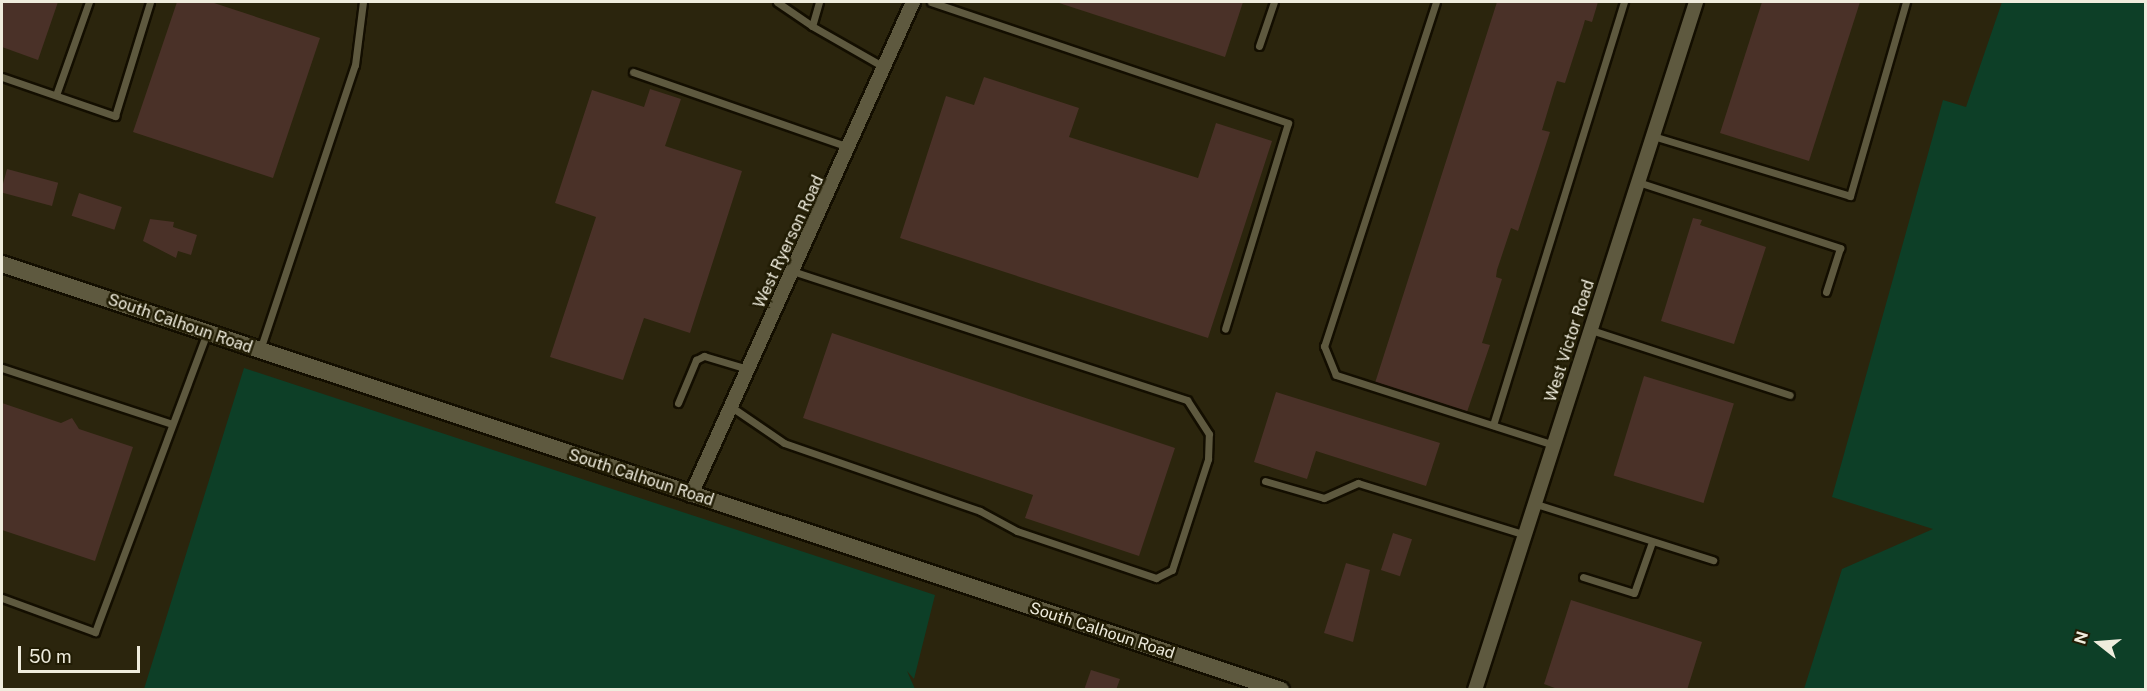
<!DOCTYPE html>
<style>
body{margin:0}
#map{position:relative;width:2147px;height:691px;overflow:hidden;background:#2b250d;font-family:"Public Sans",sans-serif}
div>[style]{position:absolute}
.green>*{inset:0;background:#0d3f27}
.building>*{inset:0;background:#4a3128;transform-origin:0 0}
.roads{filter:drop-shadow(2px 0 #130e00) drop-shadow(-2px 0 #130e00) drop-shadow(0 2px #130e00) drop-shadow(0 -2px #130e00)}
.service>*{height:7px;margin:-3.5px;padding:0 3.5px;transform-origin:3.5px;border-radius:3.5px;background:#5e593f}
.minor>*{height:14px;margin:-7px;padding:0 7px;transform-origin:7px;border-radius:7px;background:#5e593f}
.tertiary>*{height:16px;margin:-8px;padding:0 8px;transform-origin:8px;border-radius:8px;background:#5e593f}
span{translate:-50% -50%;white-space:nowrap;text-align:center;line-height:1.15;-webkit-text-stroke:5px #211c04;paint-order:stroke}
.street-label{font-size:16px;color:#efecdd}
.frame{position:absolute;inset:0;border:3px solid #efecdd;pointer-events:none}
.north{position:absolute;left:2069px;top:613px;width:60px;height:60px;-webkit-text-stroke:4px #211c04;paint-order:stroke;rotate:287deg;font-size:16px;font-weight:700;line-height:24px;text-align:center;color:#efecdd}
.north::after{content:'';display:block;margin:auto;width:21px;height:27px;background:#efecdd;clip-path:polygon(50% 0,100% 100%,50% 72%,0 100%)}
.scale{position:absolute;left:18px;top:646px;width:122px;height:27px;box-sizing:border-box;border:3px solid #efecdd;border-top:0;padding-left:8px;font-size:18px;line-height:21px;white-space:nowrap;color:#efecdd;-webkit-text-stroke:4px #211c04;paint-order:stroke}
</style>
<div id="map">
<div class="green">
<i style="clip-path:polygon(2002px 2px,2145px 2px,2145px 689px,1804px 689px,1842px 569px,1933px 529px,1832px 497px,1943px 100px,1966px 107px)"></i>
<i style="clip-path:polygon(244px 368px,935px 595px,914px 679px,907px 671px,915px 689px,144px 689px)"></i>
</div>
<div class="building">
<i style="clip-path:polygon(2px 2px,58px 2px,38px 60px,2px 47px)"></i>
<i style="clip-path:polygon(177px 2px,211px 2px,320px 38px,273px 178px,133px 132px)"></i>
<i style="clip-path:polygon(1056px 2px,1243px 2px,1225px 57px)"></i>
<i style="clip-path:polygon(1497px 2px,1598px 2px,1592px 22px,1585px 20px,1583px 27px,1565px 83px,1557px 81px,1555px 87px,1542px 130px,1550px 132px,1518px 231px,1511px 228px,1497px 270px,1496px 277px,1502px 279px,1482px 343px,1490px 345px,1467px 412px,1375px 383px)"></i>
<i style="clip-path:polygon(1762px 2px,1860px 2px,1809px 161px,1720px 133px)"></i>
<i style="clip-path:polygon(984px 77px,1079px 108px,1069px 137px,1198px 178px,1216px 123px,1272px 141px,1208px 338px,900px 238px,946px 96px,974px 105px)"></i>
<i style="clip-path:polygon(650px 89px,681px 99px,665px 146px,742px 171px,690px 333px,644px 318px,623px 380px,550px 357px,596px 217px,555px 203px,592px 90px,644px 107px)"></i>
<i style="left:7px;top:169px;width:53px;height:24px;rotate:15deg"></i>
<i style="left:79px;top:193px;width:45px;height:24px;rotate:18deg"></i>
<i style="clip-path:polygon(1693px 218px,1702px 220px,1700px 225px,1766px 247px,1734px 344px,1661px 321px)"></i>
<i style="clip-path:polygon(150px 219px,174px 222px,173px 227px,197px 235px,191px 255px,178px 251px,176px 258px,143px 241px)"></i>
<i style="clip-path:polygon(832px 333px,1175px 448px,1139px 556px,1025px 518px,1033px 495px,803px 418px)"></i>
<i style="left:1644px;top:376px;width:94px;height:104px;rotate:17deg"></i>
<i style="clip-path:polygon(1276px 392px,1440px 443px,1426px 486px,1316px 451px,1307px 479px,1254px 462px)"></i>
<i style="clip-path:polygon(2px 403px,61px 423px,72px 418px,79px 429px,133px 447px,95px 561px,2px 530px)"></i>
<i style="left:1393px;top:533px;width:20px;height:39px;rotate:18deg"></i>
<i style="clip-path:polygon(1346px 563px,1370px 570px,1353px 642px,1324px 633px)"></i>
<i style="clip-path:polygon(1571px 600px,1702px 642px,1687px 690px,1560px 690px,1544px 684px)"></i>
<i style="clip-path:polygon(1091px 670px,1120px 679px,1116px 690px,1084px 690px)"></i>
</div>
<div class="roads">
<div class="service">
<i style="left:777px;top:2px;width:42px;rotate:34.4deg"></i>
<i style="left:819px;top:2px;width:25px;rotate:106deg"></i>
<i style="left:812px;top:26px;width:83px;rotate:29.7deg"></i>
<i style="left:931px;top:2px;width:377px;rotate:18.7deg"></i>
<i style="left:1288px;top:123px;width:215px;rotate:107deg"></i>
<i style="left:1436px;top:2px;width:362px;rotate:108deg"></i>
<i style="left:1324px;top:346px;width:31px;rotate:68deg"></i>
<i style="left:1336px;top:375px;width:229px;rotate:17.8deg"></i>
<i style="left:1259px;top:46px;width:46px;rotate:-71.2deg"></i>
<i style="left:633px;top:72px;width:228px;rotate:19.2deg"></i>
<i style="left:2px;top:77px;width:120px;rotate:19deg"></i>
<i style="left:115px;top:116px;width:119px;rotate:-72.9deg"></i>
<i style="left:56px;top:95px;width:99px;rotate:-70.5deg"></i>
<i style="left:1653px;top:136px;width:206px;rotate:16.9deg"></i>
<i style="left:1850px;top:196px;width:202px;rotate:-73.9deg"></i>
<i style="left:1638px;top:182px;width:213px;rotate:18.1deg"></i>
<i style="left:1840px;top:248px;width:46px;rotate:107.7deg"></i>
<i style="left:1591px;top:330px;width:209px;rotate:18.1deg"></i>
<i style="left:260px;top:350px;width:300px;rotate:-71.6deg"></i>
<i style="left:355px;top:65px;width:64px;rotate:-82.8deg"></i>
<i style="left:2px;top:368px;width:176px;rotate:18.2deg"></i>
<i style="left:678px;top:403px;width:47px;rotate:-67.3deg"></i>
<i style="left:696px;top:360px;width:9px;rotate:-27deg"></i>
<i style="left:704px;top:356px;width:46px;rotate:16.5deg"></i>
<i style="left:730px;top:406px;width:65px;rotate:34.4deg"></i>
<i style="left:784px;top:443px;width:207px;rotate:19.1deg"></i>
<i style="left:980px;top:511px;width:42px;rotate:28.4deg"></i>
<i style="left:1017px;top:531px;width:147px;rotate:18.7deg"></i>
<i style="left:1156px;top:578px;width:18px;rotate:-27deg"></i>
<i style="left:1172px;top:570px;width:117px;rotate:-72deg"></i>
<i style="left:1208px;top:459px;width:25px;rotate:-88deg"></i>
<i style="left:1209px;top:434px;width:40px;rotate:-122.9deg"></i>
<i style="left:1187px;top:400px;width:415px;rotate:-161.9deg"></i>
<i style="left:1493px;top:425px;width:443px;rotate:-72.8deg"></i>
<i style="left:1265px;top:481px;width:61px;rotate:16.1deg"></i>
<i style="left:1324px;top:498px;width:37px;rotate:-24deg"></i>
<i style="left:1358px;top:483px;width:176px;rotate:17.2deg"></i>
<i style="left:1536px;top:504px;width:186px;rotate:17.6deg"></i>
<i style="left:1583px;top:577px;width:53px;rotate:17.4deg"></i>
<i style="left:1634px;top:593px;width:54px;rotate:-70.6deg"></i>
<i style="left:2px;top:598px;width:99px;rotate:20.1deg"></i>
<i style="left:95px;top:632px;width:320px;rotate:-69.5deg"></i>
</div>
<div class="minor">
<i style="left:691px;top:495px;width:541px;rotate:-65.76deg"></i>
<i style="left:1475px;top:690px;width:723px;rotate:-72.19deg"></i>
</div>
<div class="tertiary">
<i style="left:2px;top:264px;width:1348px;rotate:18.42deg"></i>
</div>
</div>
<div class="street-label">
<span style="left:789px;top:242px;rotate:-65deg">West Ryerson Road</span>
<span style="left:180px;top:324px;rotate:19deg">South Calhoun Road</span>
<span style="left:1570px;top:341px;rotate:-72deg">West Victor Road</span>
<span style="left:641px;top:478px;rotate:18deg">South Calhoun Road</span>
<span style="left:1102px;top:631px;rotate:18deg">South Calhoun Road</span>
</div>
<div class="frame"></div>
<div class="north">N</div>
<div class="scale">50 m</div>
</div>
